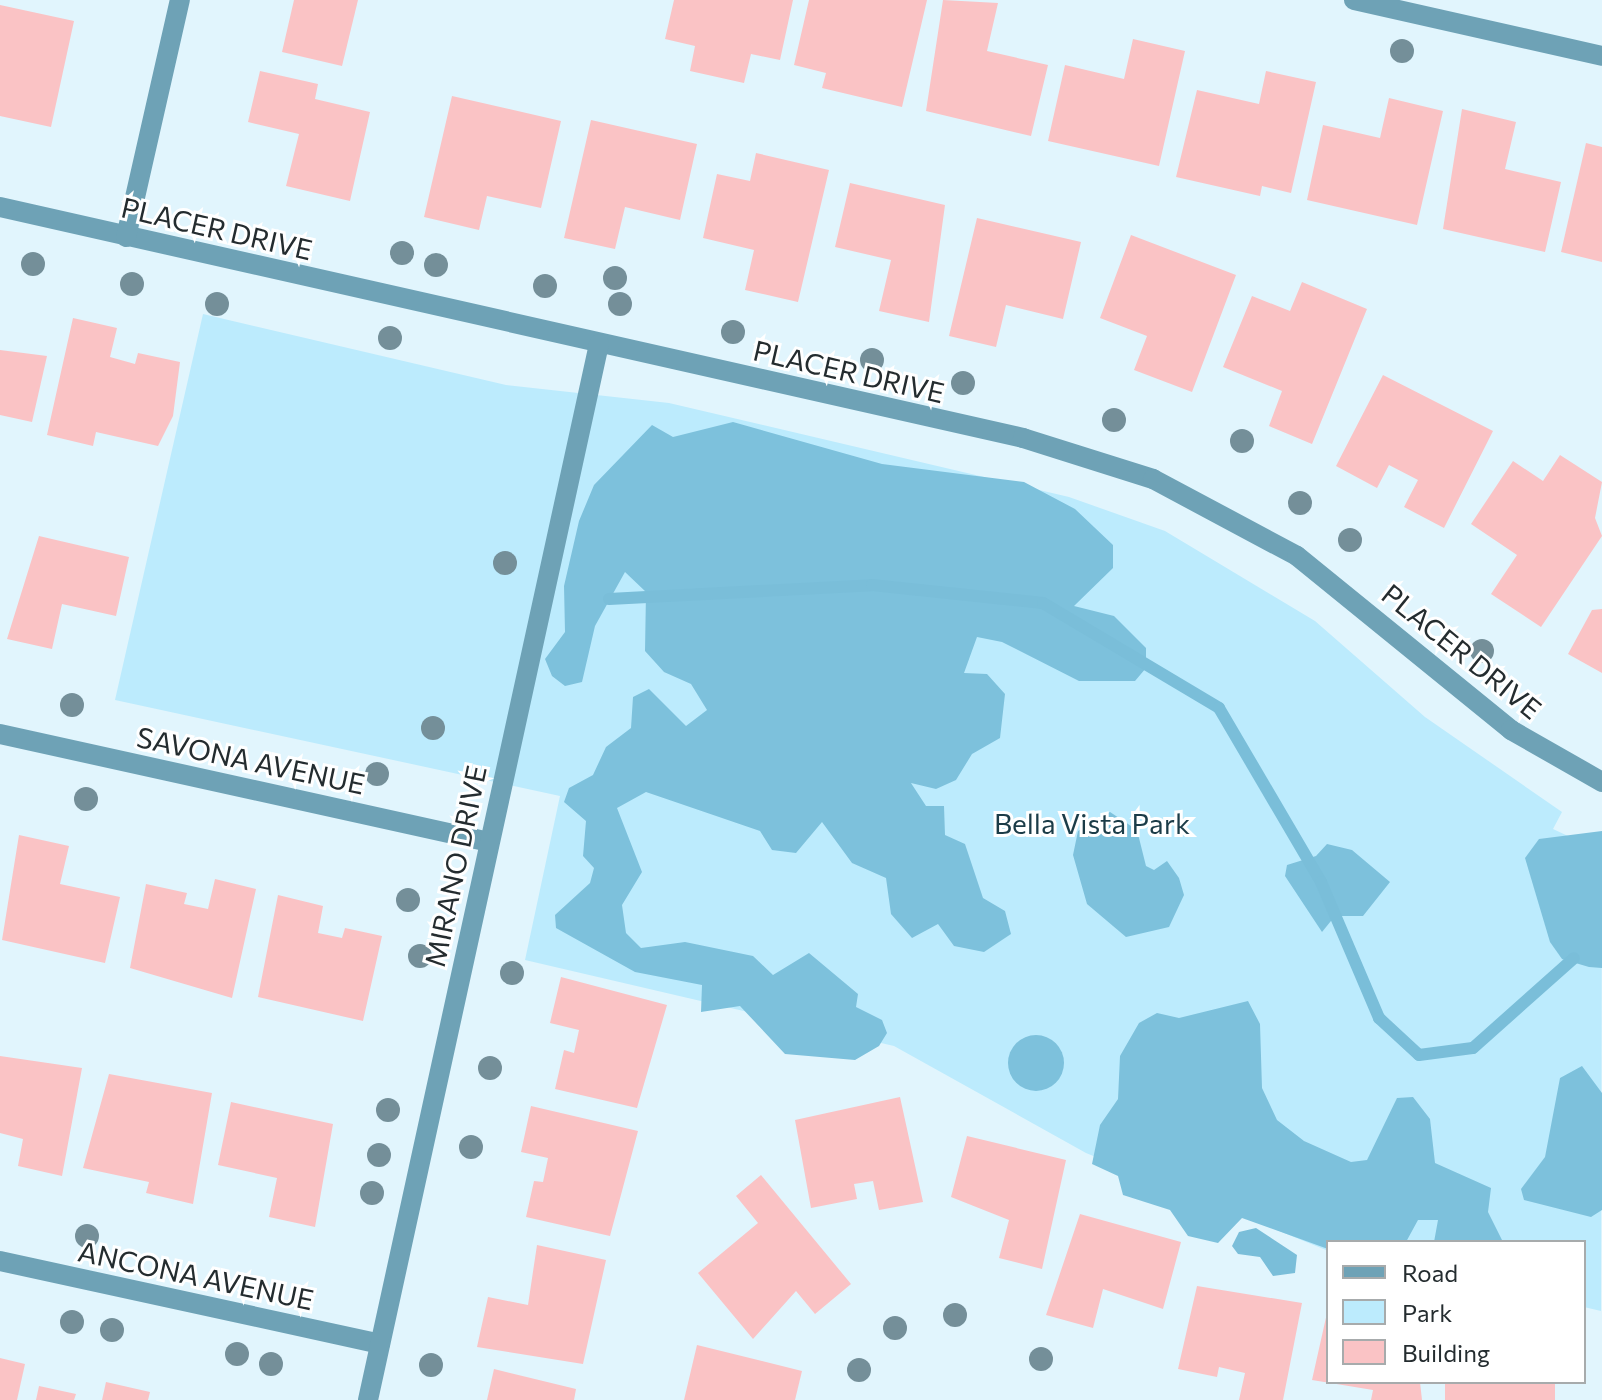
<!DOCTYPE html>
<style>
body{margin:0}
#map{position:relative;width:1602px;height:1400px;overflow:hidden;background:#e1f5fd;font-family:Commissioner,sans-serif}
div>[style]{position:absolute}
.green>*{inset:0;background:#bcebfd}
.forest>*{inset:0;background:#7dc1dc}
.round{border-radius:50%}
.water>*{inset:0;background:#7abed9}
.stream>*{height:12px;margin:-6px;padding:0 6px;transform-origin:6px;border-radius:6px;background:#7abed9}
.building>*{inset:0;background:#fac3c5;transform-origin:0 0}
.street>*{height:20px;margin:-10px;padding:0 10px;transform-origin:10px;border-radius:10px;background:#6ea2b6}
.trees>*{width:24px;height:24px;margin:-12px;border-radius:50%;background:#748f99}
span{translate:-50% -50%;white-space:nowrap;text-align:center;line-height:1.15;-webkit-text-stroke:6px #fff;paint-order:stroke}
.street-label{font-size:28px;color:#242c2f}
.park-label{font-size:28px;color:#1b3c48}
.legend{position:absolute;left:1326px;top:1240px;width:260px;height:144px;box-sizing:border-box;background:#fff;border:2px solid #a7abac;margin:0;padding:10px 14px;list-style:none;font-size:24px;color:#242c2f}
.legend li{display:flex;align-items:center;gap:16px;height:40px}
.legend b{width:40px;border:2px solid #a7abac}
</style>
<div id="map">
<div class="green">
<i style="clip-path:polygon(203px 314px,506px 385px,669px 403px,1069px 497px,1165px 531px,1315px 621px,1425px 717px,1562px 812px,1553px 829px,1602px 852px,1601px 1311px,1584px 1307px,1584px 1242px,1328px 1242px,1326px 1250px,1086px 1153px,894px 1046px,525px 960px,560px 796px,115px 700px)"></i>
</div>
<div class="forest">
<i style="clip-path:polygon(733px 422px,882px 464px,1024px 482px,1075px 509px,1113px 545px,1113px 568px,1074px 606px,1114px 616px,1146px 648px,1146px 668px,1135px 681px,1079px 681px,1002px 642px,977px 637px,964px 673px,987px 674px,1005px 694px,1000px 738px,972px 754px,956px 780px,936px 789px,911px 783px,926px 806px,944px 806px,945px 835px,965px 844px,983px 898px,1005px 911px,1011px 934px,984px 952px,954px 946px,938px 924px,912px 938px,891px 914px,886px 878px,852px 863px,822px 822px,796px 853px,772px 850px,760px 831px,646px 792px,617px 808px,642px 872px,622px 905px,626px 933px,641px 948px,685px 942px,753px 956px,773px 975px,809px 953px,858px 994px,856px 1007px,882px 1020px,887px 1033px,879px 1046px,855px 1060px,785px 1054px,740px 1006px,701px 1012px,702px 985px,635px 972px,556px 928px,555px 915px,590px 883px,594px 868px,583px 856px,586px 821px,564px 802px,569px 788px,593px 775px,606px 747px,631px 728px,633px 697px,649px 689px,686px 726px,707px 710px,691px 684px,664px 672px,645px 651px,646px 592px,625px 572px,595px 626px,582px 682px,565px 686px,552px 676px,545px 659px,565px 632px,564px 586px,579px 521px,594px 485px,652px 425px,673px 437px)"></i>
<i style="clip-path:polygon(1110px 812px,1137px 830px,1146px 866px,1154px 870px,1167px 861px,1179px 878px,1184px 895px,1169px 927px,1126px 937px,1087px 904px,1073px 855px,1078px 831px)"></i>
<i style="clip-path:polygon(1602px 831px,1602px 968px,1589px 967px,1562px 959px,1550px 942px,1525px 858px,1539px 839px)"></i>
<i style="clip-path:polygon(1327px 844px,1352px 850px,1390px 882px,1363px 916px,1335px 916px,1322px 932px,1285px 876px,1287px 865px,1316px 856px)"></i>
<i style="clip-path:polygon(1248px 1001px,1260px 1024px,1262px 1088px,1277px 1120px,1304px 1141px,1351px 1162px,1367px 1160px,1397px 1098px,1413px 1097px,1430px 1119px,1435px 1163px,1491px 1188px,1488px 1212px,1503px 1242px,1434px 1242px,1438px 1220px,1418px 1220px,1406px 1242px,1328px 1242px,1328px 1249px,1242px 1218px,1218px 1243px,1188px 1236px,1170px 1210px,1123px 1195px,1118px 1176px,1092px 1164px,1100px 1125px,1118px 1099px,1120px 1056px,1139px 1023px,1157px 1013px,1179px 1018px)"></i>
<i class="round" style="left:1008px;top:1035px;width:56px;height:56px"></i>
<i style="clip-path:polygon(1582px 1066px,1602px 1093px,1602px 1210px,1591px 1217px,1524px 1200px,1521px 1189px,1545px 1157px,1560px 1078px)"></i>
</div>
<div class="water">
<i style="clip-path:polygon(1256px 1228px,1297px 1255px,1295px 1273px,1273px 1276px,1260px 1257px,1238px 1254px,1232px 1246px,1239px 1232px)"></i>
</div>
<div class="stream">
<i style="left:609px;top:599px;width:263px;rotate:-3deg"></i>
<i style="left:872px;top:585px;width:172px;rotate:6deg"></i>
<i style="left:1043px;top:603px;width:205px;rotate:30.8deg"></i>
<i style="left:1219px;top:708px;width:202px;rotate:59.6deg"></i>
<i style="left:1321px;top:882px;width:148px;rotate:66.9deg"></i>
<i style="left:1379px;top:1018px;width:54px;rotate:42.8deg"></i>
<i style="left:1419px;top:1055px;width:54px;rotate:-7.4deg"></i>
<i style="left:1473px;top:1048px;width:135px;rotate:-41.7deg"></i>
</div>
<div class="building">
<i style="clip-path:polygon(294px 0,358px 0,342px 66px,282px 52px)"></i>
<i style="clip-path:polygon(674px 0,793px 0,780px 60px,751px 54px,744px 83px,690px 71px,695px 46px,665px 39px)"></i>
<i style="clip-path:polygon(809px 0,927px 0,902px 107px,822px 88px,826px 73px,794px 65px)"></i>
<i style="clip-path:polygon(943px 0,998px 3px,987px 51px,1048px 65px,1031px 136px,926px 111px)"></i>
<i style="clip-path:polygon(0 5px,74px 21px,51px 127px,0 116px)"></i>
<i style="clip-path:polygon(1133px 39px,1185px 51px,1159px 166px,1048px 141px,1065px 65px,1124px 79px)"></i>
<i style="clip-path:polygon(260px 71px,318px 84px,315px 99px,370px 112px,350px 201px,286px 186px,299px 134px,248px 122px)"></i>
<i style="clip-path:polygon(1266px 71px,1316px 82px,1291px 193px,1262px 186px,1260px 196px,1176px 177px,1197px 90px,1259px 104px)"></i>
<i style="clip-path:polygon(452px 96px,561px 121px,541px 208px,487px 196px,479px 230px,424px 217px)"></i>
<i style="clip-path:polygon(1389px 98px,1443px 111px,1417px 225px,1307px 200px,1323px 125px,1380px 138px)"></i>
<i style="clip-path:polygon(1462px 109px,1516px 122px,1505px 169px,1561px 182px,1545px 252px,1443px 229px)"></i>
<i style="clip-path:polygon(591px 120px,697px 144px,680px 220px,625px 207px,615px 249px,564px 238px)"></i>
<i style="clip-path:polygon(1586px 143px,1602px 147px,1602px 262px,1561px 252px)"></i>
<i style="clip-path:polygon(756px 153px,829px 170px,798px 302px,745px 290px,754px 250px,703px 238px,717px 174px,750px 181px)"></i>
<i style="clip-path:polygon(850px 183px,945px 205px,929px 322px,879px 311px,891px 260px,835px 247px)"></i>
<i style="clip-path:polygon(977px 218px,1081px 242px,1063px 319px,1006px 305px,996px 347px,949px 336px)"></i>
<i style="clip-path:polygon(1131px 235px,1236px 275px,1192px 392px,1134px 370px,1147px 336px,1100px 318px)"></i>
<i style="clip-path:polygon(1302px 282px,1367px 309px,1312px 444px,1269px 426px,1282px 391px,1223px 367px,1252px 296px,1290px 311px)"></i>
<i style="clip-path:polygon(73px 318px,117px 328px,110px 357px,135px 364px,138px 353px,180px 362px,173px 416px,158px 446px,96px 432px,93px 446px,47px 435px)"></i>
<i style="clip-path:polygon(0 350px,47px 356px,32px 422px,0 415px)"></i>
<i style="clip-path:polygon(1383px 375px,1493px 431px,1444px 528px,1404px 507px,1418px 480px,1389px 465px,1377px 488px,1336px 466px)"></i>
<i style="clip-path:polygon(1560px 455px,1602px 482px,1595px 518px,1602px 536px,1541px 627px,1491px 594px,1517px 555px,1471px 524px,1513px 461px,1543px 481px)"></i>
<i style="clip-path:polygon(39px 536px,129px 557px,116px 616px,62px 604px,52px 649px,7px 639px)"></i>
<i style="clip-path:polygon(1602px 609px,1602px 673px,1568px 654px,1592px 610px)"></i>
<i style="clip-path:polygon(19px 835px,69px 846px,60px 884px,120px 897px,105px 963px,2px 940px)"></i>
<i style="clip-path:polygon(215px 879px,256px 889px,232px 998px,130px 968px,146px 884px,187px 893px,184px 904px,208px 909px)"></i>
<i style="clip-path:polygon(278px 895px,323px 906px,318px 933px,342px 938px,345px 928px,382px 936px,363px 1021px,258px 997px)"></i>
<i style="clip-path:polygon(561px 977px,667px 1005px,637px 1108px,555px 1089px,564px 1050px,574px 1053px,579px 1030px,550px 1023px)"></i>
<i style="clip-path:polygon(0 1056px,82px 1068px,62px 1176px,18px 1166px,23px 1139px,0 1133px)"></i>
<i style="clip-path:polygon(109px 1074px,212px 1093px,193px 1204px,146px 1193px,149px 1182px,83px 1168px)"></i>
<i style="clip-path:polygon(900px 1097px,923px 1202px,879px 1210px,873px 1181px,854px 1184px,857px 1199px,811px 1208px,795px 1120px)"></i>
<i style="clip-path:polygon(231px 1102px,333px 1124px,315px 1227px,269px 1217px,277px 1178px,218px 1165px)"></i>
<i style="clip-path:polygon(531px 1106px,638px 1131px,610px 1236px,526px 1217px,534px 1181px,543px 1182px,548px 1158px,521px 1152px)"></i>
<i style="clip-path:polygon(967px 1136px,1066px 1160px,1042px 1269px,999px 1258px,1009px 1220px,951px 1197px)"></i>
<i style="clip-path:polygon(761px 1175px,851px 1284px,815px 1314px,796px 1291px,753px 1339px,698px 1273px,758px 1223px,736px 1196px)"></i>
<i style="clip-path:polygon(1080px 1214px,1181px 1242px,1163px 1309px,1103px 1289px,1093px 1328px,1046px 1315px)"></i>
<i style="clip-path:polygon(537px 1245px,606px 1260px,583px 1364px,477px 1347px,488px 1297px,528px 1305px)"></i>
<i style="clip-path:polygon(1197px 1286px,1302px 1303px,1283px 1400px,1239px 1400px,1245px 1373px,1219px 1367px,1217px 1377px,1178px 1369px)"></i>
<i style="clip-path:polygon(1327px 1313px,1328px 1382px,1420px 1382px,1422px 1400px,1371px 1400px,1373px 1390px,1312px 1380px)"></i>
<i style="clip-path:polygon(697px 1345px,802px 1371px,795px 1400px,684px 1400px)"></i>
<i style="clip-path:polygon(0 1358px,25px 1364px,17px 1400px,0 1400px)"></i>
<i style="clip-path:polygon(494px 1369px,576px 1389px,574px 1400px,487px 1400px)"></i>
<i style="clip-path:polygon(106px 1382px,150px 1392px,148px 1400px,102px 1400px)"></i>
<i style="left:1445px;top:1382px;width:110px;height:18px"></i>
<i style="clip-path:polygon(39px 1386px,76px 1394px,74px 1400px,36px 1400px)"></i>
</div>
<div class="street">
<i style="left:1354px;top:0;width:254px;rotate:12.7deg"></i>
<i style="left:0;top:207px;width:1049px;rotate:12.72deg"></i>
<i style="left:1023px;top:438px;width:136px;rotate:17.5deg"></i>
<i style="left:1153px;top:479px;width:163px;rotate:28.1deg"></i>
<i style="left:1297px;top:556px;width:276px;rotate:39.1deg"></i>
<i style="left:1511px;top:730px;width:105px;rotate:29.7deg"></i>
<i style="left:126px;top:237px;width:243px;rotate:-77.2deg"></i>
<i style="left:0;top:734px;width:501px;rotate:12.45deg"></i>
<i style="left:0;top:1261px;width:389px;rotate:12.3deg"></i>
<i style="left:368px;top:1400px;width:1081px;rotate:-77.66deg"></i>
</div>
<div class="trees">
<i style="left:1402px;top:51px"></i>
<i style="left:402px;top:253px"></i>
<i style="left:33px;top:264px"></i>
<i style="left:436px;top:265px"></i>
<i style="left:615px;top:278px"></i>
<i style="left:132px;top:284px"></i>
<i style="left:545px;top:286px"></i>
<i style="left:217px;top:304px"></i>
<i style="left:620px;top:304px"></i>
<i style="left:733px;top:332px"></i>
<i style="left:390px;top:338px"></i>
<i style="left:872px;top:360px"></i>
<i style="left:963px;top:383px"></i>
<i style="left:1114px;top:420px"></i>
<i style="left:1242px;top:441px"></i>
<i style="left:1300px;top:503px"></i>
<i style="left:1350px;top:540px"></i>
<i style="left:505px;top:563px"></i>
<i style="left:1482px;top:651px"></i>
<i style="left:72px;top:705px"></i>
<i style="left:433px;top:728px"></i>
<i style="left:377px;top:774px"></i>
<i style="left:86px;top:799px"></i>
<i style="left:408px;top:900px"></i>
<i style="left:420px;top:956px"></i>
<i style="left:512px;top:973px"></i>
<i style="left:490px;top:1068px"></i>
<i style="left:388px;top:1110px"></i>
<i style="left:471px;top:1147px"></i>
<i style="left:379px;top:1155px"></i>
<i style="left:372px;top:1193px"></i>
<i style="left:87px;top:1236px"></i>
<i style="left:955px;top:1315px"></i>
<i style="left:72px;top:1322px"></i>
<i style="left:895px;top:1328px"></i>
<i style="left:112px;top:1330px"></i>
<i style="left:237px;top:1354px"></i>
<i style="left:1041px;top:1359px"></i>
<i style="left:271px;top:1364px"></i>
<i style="left:431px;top:1365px"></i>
<i style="left:859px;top:1370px"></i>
</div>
<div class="street-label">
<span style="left:217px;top:228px;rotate:13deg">PLACER DRIVE</span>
<span style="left:849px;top:371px;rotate:13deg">PLACER DRIVE</span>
<span style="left:1462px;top:651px;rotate:39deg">PLACER DRIVE</span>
<span style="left:251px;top:760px;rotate:12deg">SAVONA AVENUE</span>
<span style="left:455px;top:866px;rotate:-78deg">MIRANO DRIVE</span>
<span style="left:196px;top:1275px;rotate:12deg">ANCONA AVENUE</span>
</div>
<div class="park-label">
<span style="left:1092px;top:823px">Bella Vista Park</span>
</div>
<ul class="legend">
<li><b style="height:10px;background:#6ea2b6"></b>Road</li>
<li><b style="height:22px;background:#bcebfd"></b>Park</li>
<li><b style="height:22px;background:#fac3c5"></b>Building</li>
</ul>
</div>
